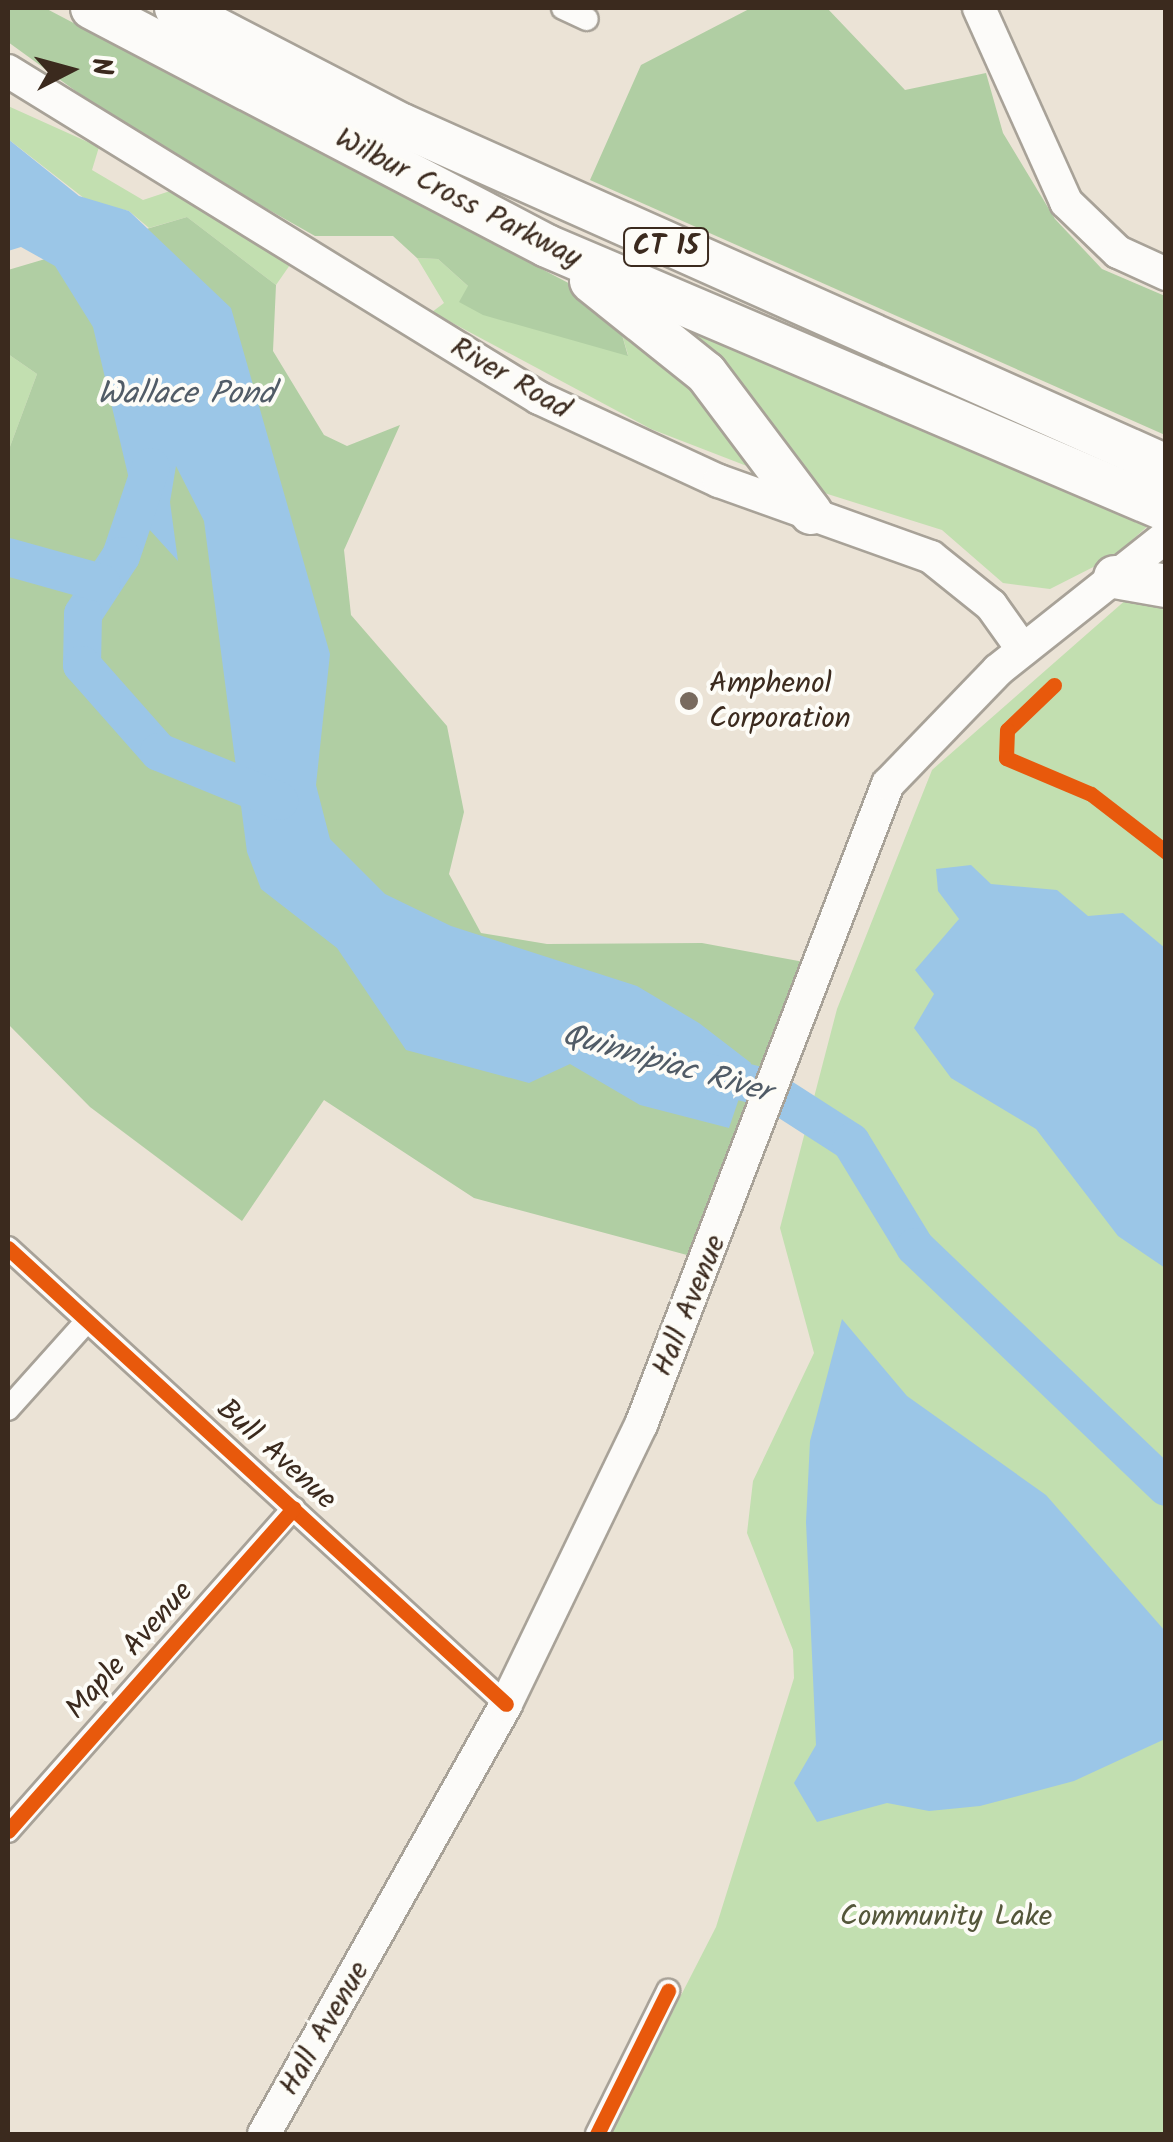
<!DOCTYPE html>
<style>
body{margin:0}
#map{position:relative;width:1173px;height:2142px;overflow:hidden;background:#ebe3d6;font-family:Kalam,sans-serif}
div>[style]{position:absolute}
.green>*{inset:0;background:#c2dfb0}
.forest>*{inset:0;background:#b0cea3}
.water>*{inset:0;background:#9bc6e7}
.river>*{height:38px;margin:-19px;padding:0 19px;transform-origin:19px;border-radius:19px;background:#9bc6e7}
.roads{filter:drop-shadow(2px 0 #a8a298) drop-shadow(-2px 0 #a8a298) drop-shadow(0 2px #a8a298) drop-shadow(0 -2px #a8a298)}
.street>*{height:22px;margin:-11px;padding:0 11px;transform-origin:11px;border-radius:11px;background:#fcfbf9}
.secondary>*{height:32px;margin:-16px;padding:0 16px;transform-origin:16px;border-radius:16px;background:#fcfbf9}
.highway>*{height:42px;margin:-21px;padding:0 21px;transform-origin:21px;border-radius:21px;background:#fcfbf9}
.cycleway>*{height:15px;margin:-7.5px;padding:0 7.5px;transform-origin:7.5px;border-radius:7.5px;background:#e8590c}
.dots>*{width:28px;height:28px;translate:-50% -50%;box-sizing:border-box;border:5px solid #fdfcf7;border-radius:50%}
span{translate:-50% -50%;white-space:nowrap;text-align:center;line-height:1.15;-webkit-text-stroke:8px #fdfcf7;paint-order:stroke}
.shield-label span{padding:2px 8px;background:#fdfcf7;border:2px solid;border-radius:8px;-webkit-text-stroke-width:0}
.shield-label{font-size:28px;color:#3b2a1e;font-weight:700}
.street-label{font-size:30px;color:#3b2a1e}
.poi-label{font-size:30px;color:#3b2a1e}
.left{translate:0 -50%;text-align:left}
.park-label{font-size:30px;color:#54563a}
.water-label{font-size:32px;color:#515c67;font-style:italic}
.frame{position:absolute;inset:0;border:10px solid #3b2a1e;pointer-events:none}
.north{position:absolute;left:20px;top:20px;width:100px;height:100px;-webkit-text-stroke:8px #fdfcf7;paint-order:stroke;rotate:84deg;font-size:28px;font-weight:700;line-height:40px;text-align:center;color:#3b2a1e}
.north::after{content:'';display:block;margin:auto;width:35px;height:45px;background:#3b2a1e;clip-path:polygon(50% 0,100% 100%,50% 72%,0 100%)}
</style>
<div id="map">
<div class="green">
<i style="clip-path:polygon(8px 106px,99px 147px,92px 170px,143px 200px,173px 190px,292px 262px,276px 285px,187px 217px,149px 228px,129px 211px,89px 202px,8px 139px)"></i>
<i style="clip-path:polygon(417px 258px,438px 259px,469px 287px,628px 355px,615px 310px,665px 352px,752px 468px,651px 429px,432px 312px,444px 303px)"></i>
<i style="clip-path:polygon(681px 322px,926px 432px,1150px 524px,1113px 557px,1050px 589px,1003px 583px,942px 530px,818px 491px,671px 325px)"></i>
<i style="clip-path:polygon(8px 354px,37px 374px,8px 452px)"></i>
<i style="clip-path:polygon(1128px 598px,1165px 610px,1165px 2134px,610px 2134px,716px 1927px,794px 1678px,793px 1650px,747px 1533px,753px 1481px,814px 1353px,780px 1228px,837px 1009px,932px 770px)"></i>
</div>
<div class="forest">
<i style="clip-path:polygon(9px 8px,45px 8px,576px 287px,615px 310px,628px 356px,483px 315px,459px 302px,468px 286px,438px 259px,417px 258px,393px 236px,315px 236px,135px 134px,8px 42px)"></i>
<i style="clip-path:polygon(751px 8px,827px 8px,905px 90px,986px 73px,1003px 133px,1055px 219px,1102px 269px,1165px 296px,1165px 435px,590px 180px,641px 65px)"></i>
<i style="clip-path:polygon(187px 217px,276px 285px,273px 351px,324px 435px,347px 446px,400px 425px,344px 550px,351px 615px,447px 726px,464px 812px,449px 874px,481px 933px,547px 944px,702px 943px,804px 962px,713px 1222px,687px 1255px,474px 1198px,324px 1100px,242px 1221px,90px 1107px,8px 1024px,8px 452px,37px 374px,8px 354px,8px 270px)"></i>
</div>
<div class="water">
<i style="clip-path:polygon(8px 139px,79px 196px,129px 211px,231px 308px,330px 654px,316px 785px,330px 839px,385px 894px,451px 926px,637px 986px,699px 1023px,751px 1063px,729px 1128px,640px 1105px,570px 1064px,529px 1083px,406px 1050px,337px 948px,261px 889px,247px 852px,204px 521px,176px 466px,170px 502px,178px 561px,138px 517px,93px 327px,55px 266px,21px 247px,8px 251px)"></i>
<i style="clip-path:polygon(971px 865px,991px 884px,1057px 890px,1088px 916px,1123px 913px,1165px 948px,1165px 1268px,1118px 1236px,1036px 1129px,951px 1078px,914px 1028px,934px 994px,915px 970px,959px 919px,938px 891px,936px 869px)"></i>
<i style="clip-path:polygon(842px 1319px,907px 1396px,1046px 1495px,1165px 1631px,1165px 1739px,1074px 1781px,980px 1806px,929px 1811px,887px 1803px,817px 1822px,794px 1783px,816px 1745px,806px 1522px,810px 1441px)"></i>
</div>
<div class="river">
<i style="left:151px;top:467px;width:94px;rotate:108.6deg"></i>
<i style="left:121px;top:556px;width:69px;rotate:123.2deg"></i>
<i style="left:83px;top:614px;width:51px;rotate:91.1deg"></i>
<i style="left:82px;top:665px;width:116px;rotate:48.5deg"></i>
<i style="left:159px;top:752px;width:130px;rotate:22.2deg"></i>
<i style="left:8px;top:557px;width:97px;rotate:15.6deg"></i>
<i style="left:697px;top:1070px;width:72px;rotate:14.4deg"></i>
<i style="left:767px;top:1088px;width:100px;rotate:32.7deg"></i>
<i style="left:851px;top:1142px;width:123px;rotate:58.6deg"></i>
<i style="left:915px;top:1247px;width:347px;rotate:43.7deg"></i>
</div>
<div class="roads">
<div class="street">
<i style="left:563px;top:8px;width:26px;rotate:25deg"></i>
<i style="left:8px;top:1248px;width:675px;rotate:42.48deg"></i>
<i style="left:8px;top:1409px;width:118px;rotate:-48.1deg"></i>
<i style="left:8px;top:1831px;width:431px;rotate:-48.5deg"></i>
<i style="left:597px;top:2134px;width:160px;rotate:-63.6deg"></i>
</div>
<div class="secondary">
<i style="left:979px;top:8px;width:213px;rotate:65.8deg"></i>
<i style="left:1066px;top:202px;width:72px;rotate:43.9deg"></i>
<i style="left:1118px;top:252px;width:53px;rotate:24.6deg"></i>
<i style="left:8px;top:71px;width:624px;rotate:31.63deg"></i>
<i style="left:539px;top:398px;width:198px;rotate:24.8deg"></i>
<i style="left:719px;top:481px;width:225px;rotate:19.7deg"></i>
<i style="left:931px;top:557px;width:77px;rotate:38.7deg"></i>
<i style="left:991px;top:605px;width:55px;rotate:54.6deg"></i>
<i style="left:264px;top:2134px;width:493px;rotate:-60.6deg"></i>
<i style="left:506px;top:1704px;width:310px;rotate:-64.2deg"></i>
<i style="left:641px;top:1425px;width:687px;rotate:-68.93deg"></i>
<i style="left:888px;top:784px;width:158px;rotate:-46deg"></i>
<i style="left:998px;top:670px;width:214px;rotate:-38.4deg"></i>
</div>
<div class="highway">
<i style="left:92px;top:8px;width:513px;rotate:27.61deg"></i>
<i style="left:547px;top:246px;width:673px;rotate:23.1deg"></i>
<i style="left:176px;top:8px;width:254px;rotate:27.4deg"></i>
<i style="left:402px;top:125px;width:837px;rotate:24.05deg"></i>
<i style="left:591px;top:281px;width:147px;rotate:38.7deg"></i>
<i style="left:706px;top:373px;width:175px;rotate:53.1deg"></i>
<i style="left:1115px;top:577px;width:52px;rotate:10deg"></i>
</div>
</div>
<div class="cycleway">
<i style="left:1054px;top:685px;width:65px;rotate:136.2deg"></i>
<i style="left:1007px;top:730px;width:28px;rotate:92deg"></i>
<i style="left:1006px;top:758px;width:92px;rotate:23deg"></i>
<i style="left:1091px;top:794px;width:95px;rotate:37.7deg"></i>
<i style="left:8px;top:1248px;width:675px;rotate:42.48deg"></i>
<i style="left:8px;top:1831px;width:431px;rotate:-48.5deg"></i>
<i style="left:597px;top:2134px;width:160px;rotate:-63.6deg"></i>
</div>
<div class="dots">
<i style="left:689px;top:701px;background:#796b5e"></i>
</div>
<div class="shield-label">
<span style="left:666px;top:247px">CT 15</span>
</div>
<div class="street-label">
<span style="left:458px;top:199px;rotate:27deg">Wilbur Cross Parkway</span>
<span style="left:510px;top:379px;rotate:30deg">River Road</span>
<span style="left:690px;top:1306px;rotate:-68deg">Hall Avenue</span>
<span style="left:276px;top:1455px;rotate:42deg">Bull Avenue</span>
<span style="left:130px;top:1651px;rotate:-48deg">Maple Avenue</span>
<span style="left:325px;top:2029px;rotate:-60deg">Hall Avenue</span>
</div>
<div class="poi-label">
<span class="left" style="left:709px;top:701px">Amphenol<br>Corporation</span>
</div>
<div class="park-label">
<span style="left:946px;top:1917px">Community Lake</span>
</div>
<div class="water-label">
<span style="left:186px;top:395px">Wallace Pond</span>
<span style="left:666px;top:1065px;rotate:16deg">Quinnipiac River</span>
</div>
<div class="frame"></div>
<div class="north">N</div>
</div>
